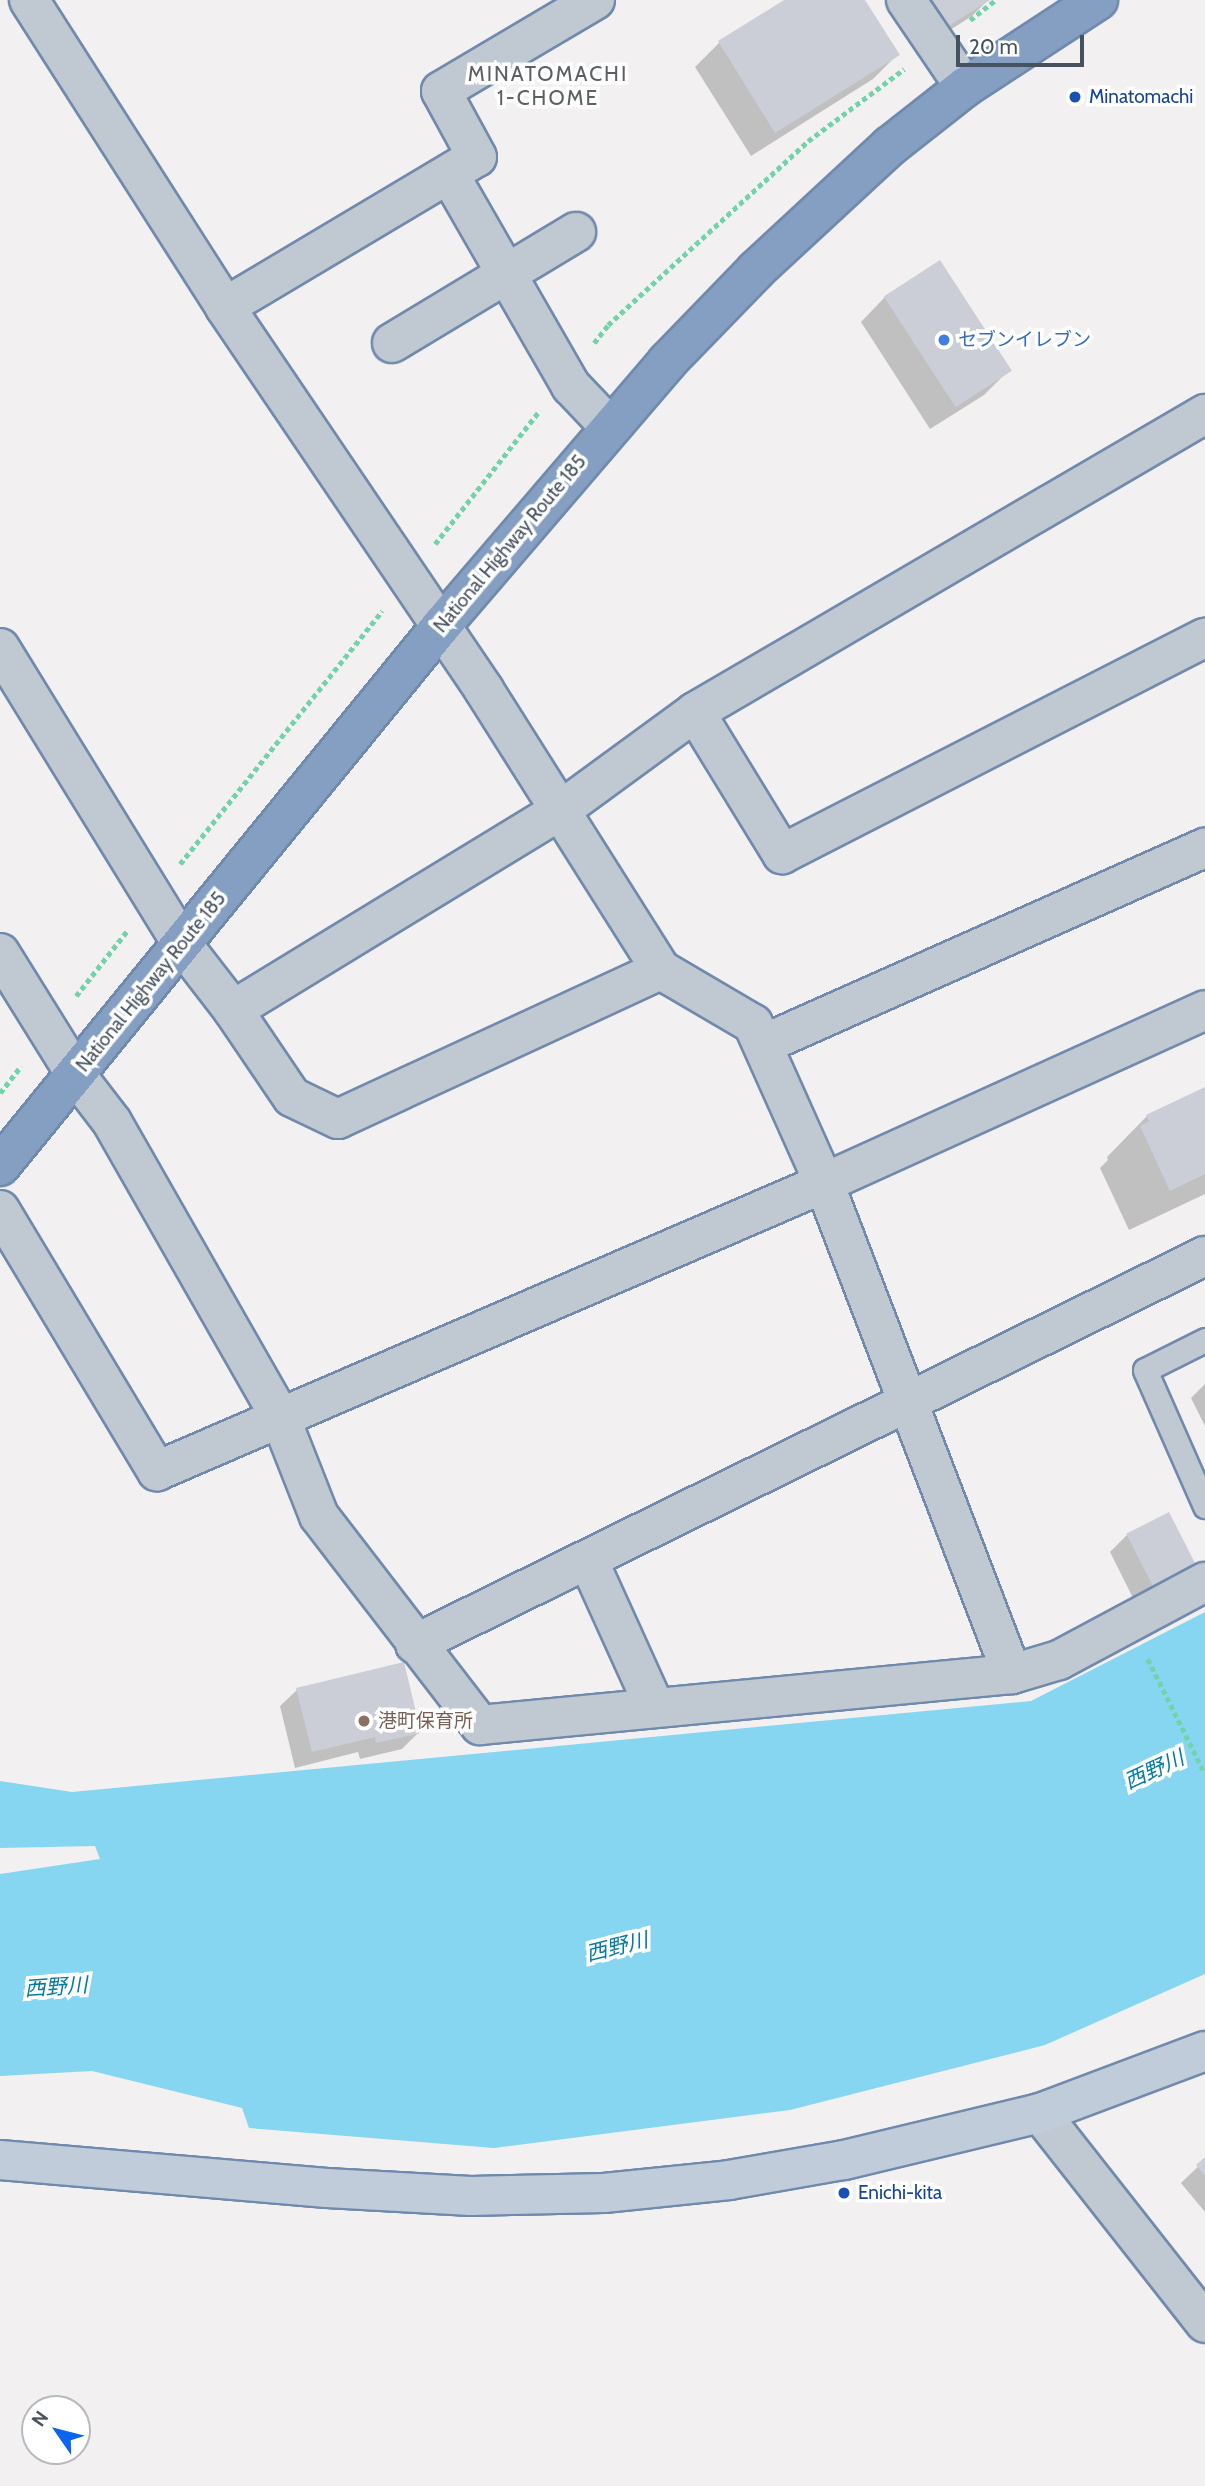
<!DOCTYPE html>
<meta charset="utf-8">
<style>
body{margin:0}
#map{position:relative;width:1205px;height:2486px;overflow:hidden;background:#f2f0f0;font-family:Cabin,"Noto Sans JP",sans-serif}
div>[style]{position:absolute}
.water>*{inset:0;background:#86d6f2}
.shadow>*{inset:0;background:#0003}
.building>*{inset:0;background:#cbced6;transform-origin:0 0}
.path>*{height:4.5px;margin-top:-2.25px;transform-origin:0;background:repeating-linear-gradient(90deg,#71d3a7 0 5px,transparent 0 8.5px)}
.roads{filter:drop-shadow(2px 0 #708aad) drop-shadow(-2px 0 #708aad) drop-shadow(0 2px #708aad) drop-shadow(0 -2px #708aad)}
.lane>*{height:23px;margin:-11.5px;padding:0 11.5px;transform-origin:11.5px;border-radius:11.5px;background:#c0c9d2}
.street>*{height:38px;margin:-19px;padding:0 19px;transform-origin:19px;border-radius:19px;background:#c0c9d2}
.secondary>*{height:38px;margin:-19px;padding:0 19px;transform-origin:19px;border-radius:19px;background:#c1ccda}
.highway>*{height:38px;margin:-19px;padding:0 19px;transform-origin:19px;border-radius:19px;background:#849fc2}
.dots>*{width:19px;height:19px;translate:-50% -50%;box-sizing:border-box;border:4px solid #fff;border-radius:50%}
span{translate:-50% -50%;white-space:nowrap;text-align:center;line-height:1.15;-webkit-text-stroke:7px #fff;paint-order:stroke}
.transit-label{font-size:19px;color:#164399}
.left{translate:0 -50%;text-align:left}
.shop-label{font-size:19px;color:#366cbe}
.street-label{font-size:19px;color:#46525f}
.education-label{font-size:19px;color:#785e54}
.neighbourhood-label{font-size:21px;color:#5c6065;letter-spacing:2px}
.water-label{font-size:21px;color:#047ba5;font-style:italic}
.north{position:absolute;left:21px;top:2395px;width:70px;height:70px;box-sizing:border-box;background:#fff;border:2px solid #b5babf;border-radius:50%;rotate:305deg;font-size:19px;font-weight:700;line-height:28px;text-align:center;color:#46525f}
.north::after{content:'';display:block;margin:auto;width:24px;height:32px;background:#0d65ef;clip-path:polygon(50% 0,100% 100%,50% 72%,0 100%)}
.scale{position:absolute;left:956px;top:35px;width:128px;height:32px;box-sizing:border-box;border:4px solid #46525f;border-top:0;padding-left:9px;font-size:21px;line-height:24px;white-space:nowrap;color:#46525f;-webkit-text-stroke:5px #fff;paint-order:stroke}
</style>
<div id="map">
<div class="water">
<i style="clip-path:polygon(1205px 1612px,1205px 1974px,1045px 2045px,790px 2110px,494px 2148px,249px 2128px,242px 2108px,92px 2071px,0 2076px,0 1874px,100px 1859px,95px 1846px,0 1848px,0 1781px,72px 1792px,1031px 1701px)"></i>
</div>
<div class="shadow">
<i style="clip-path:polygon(787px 0,863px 0,897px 55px,873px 79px,751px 156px,695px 67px,719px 43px)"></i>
<i style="clip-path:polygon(927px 0,988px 0,972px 16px,922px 48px)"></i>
<i style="clip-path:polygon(885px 297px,1008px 371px,984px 395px,930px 429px,861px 322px)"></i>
<i style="clip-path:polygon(1205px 1089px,1205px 1194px,1129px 1230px,1100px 1168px,1108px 1160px,1107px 1157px,1147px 1116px)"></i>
<i style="clip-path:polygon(1205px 1384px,1205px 1426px,1191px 1398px)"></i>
<i style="clip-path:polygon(1127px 1535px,1179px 1585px,1137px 1606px,1110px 1552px)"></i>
<i style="clip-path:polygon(297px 1690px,419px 1732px,402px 1749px,360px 1759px,358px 1752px,295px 1768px,280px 1706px)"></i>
<i style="clip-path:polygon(1205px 2160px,1205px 2212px,1181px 2183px)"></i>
</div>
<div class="building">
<i style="clip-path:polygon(784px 0,865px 0,900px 55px,775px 133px,718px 41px)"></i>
<i style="clip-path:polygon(923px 0,990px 0,939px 32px)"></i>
<i style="left:940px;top:260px;width:132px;height:67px;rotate:57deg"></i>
<i style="clip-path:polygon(1205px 1087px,1205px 1174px,1170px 1191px,1140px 1126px,1149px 1121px,1146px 1115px)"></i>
<i style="left:1169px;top:1512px;width:64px;height:48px;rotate:63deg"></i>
<i style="clip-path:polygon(404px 1662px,421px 1733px,376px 1743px,375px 1737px,312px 1752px,296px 1688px)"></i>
<i style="clip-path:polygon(1205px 2157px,1205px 2176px,1196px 2165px)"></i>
</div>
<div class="path">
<i style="left:970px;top:20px;width:33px;rotate:-38deg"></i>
<i style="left:594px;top:343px;width:23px;rotate:-52deg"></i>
<i style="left:608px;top:325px;width:272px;rotate:-42.6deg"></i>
<i style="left:808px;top:141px;width:120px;rotate:-36.9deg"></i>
<i style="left:435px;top:544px;width:170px;rotate:-51.9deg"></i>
<i style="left:180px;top:864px;width:324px;rotate:-51.4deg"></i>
<i style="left:76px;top:996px;width:83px;rotate:-51.9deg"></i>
<i style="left:0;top:1093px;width:34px;rotate:-52deg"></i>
<i style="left:1148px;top:1659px;width:128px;rotate:63.6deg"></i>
</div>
<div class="roads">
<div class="lane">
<i style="left:1205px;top:1340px;width:67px;rotate:153.4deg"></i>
<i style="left:1145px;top:1370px;width:149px;rotate:66.2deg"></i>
</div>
<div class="street">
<i style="left:29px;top:0;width:364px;rotate:57.4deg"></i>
<i style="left:225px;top:307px;width:462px;rotate:55.9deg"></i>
<i style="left:484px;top:690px;width:331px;rotate:57.7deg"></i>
<i style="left:906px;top:0;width:105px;rotate:55.9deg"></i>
<i style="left:449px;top:174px;width:245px;rotate:60.1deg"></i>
<i style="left:571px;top:386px;width:55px;rotate:46.5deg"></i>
<i style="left:225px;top:307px;width:293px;rotate:-30.8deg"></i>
<i style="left:477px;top:157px;width:75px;rotate:-118.6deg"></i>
<i style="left:441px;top:91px;width:179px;rotate:-30.6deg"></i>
<i style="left:392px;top:343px;width:215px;rotate:-31.1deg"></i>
<i style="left:0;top:648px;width:347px;rotate:58.4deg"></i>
<i style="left:182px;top:944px;width:83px;rotate:52.3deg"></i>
<i style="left:233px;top:1010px;width:105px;rotate:55.9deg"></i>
<i style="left:292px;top:1097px;width:51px;rotate:25.6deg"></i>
<i style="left:338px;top:1119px;width:356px;rotate:-24.8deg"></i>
<i style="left:661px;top:970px;width:107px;rotate:30.4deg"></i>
<i style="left:753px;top:1024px;width:174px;rotate:65.9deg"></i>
<i style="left:824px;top:1183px;width:526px;rotate:69.05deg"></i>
<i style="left:695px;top:712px;width:167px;rotate:58.5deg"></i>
<i style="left:782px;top:854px;width:475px;rotate:-27.1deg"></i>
<i style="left:0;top:953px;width:144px;rotate:58.1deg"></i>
<i style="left:76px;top:1075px;width:59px;rotate:52.5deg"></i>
<i style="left:112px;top:1122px;width:339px;rotate:60.3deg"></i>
<i style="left:280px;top:1417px;width:106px;rotate:68.5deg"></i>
<i style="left:319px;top:1516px;width:264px;rotate:52.4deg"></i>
<i style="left:480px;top:1725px;width:534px;rotate:-5.48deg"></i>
<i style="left:1012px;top:1674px;width:49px;rotate:-16.6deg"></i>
<i style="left:1059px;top:1660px;width:166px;rotate:-28.1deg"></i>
<i style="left:233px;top:1010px;width:384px;rotate:-31.4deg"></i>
<i style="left:561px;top:810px;width:166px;rotate:-36.2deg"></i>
<i style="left:695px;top:712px;width:591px;rotate:-30.3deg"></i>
<i style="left:764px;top:1044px;width:483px;rotate:-24deg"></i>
<i style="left:0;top:1210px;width:305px;rotate:59deg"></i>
<i style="left:157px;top:1471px;width:727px;rotate:-23.35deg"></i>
<i style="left:824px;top:1183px;width:418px;rotate:-24.4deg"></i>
<i style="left:588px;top:1560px;width:162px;rotate:65.6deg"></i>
<i style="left:415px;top:1644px;width:880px;rotate:-26.16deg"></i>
<i style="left:1040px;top:2113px;width:267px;rotate:51.8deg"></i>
</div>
<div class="secondary">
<i style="left:0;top:2160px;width:328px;rotate:4.9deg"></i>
<i style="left:327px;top:2188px;width:144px;rotate:3.2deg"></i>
<i style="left:471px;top:2196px;width:133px;rotate:-1.3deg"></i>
<i style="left:604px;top:2193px;width:126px;rotate:-5.9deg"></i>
<i style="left:729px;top:2180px;width:117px;rotate:-9.9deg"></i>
<i style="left:844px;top:2160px;width:202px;rotate:-13.5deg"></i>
<i style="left:1040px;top:2113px;width:176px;rotate:-20.6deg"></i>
</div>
<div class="highway">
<i style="left:0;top:1166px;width:697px;rotate:-50.76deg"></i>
<i style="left:441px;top:626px;width:348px;rotate:-49.4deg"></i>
<i style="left:667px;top:362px;width:128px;rotate:-45.9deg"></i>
<i style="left:756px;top:270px;width:183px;rotate:-42.8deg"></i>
<i style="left:890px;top:146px;width:95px;rotate:-38.2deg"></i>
<i style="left:965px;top:87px;width:159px;rotate:-33.2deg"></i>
</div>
</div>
<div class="dots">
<i style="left:1075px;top:97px;background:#1a4fb4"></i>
<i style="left:944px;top:340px;background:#3f7fe0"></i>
<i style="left:364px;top:1721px;background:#8d6e63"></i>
<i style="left:844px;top:2193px;background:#1a4fb4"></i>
</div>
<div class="transit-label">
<span class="left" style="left:1089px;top:97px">Minatomachi</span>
<span class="left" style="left:858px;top:2193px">Enichi-kita</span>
</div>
<div class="shop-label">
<span class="left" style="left:958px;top:340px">セブンイレブン</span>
</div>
<div class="street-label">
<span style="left:510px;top:544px;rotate:-50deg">National Highway Route 185</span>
<span style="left:151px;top:982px;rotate:-51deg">National Highway Route 185</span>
</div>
<div class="education-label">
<span class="left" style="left:378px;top:1721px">港町保育所</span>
</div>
<div class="neighbourhood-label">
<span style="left:548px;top:86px">MINATOMACHI<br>1-CHOME</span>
</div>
<div class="water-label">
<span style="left:1154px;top:1770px;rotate:-25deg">西野川</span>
<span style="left:617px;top:1947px;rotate:-14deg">西野川</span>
<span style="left:56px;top:1987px;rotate:-4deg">西野川</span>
</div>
<div class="north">N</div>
<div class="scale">20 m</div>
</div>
